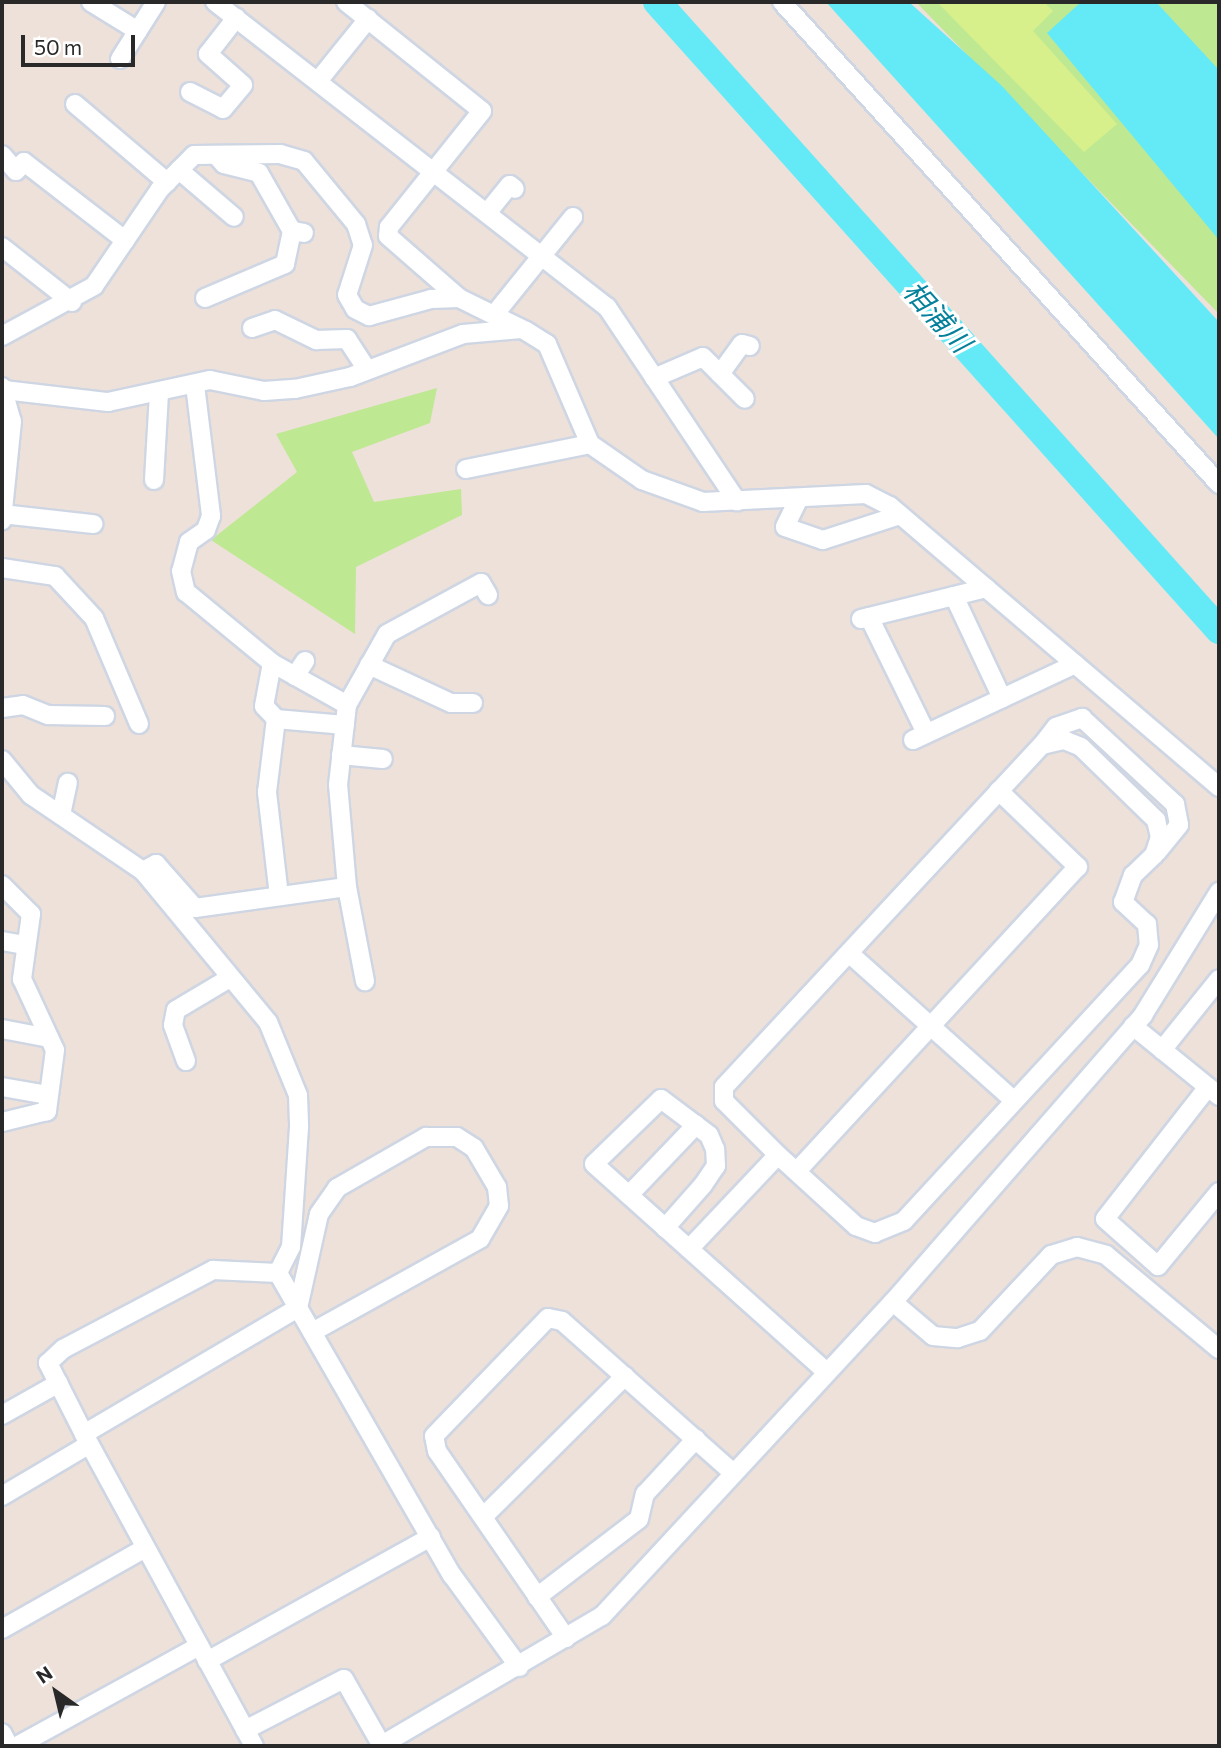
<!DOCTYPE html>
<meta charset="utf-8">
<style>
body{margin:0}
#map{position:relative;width:1221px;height:1748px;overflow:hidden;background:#ede1da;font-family:Commissioner,"Noto Sans JP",sans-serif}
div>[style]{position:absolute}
.green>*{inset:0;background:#bee892}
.pitch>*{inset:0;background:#d7f08c}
.water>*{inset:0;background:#64eaf7}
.river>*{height:28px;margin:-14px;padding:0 14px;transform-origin:14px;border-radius:14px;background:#64eaf7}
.roads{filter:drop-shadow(2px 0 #cfd6e3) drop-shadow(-2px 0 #cfd6e3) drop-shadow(0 2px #cfd6e3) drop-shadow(0 -2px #cfd6e3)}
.minor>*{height:18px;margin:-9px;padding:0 9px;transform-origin:9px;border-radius:9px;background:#fff}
span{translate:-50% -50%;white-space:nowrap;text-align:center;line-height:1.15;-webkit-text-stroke:6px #fff;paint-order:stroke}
.water-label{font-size:28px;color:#05819b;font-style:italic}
.frame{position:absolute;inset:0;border:4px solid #292929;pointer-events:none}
.north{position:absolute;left:21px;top:1657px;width:70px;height:70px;-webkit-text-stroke:5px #fff;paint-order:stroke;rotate:326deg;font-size:19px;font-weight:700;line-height:28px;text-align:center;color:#292929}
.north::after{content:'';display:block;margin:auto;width:24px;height:32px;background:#292929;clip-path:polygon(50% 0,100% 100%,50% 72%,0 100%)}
.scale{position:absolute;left:21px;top:35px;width:114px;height:32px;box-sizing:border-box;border:4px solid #292929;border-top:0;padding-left:9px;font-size:21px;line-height:24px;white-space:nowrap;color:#292929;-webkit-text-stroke:5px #fff;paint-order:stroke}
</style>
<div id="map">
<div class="green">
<i style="clip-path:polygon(916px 2px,1219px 2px,1219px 314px)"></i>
<i style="clip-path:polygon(437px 388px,430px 423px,352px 452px,374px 502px,461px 489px,462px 515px,356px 567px,355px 634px,211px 540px,297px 472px,276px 434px)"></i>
</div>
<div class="pitch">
<i style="clip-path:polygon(937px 2px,1044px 2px,1053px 11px,1033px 31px,1117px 124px,1084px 152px)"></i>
</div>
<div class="water">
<i style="clip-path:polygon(826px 2px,909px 2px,1002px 86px,1219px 322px,1219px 439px)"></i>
<i style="clip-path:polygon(1081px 2px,1156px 2px,1219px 70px,1219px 240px,1047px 33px)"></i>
</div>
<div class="river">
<i style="left:657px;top:2px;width:843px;rotate:48.17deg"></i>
</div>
<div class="roads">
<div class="minor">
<i style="left:91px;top:2px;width:55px;rotate:31.7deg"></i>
<i style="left:215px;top:2px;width:497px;rotate:37.9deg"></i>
<i style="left:607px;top:307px;width:234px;rotate:56.2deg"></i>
<i style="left:346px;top:2px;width:174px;rotate:38.7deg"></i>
<i style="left:482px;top:111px;width:149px;rotate:128.7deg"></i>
<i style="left:389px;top:227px;width:9px;rotate:96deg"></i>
<i style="left:388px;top:236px;width:94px;rotate:41.1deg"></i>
<i style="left:782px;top:2px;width:651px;rotate:47.8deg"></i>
<i style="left:120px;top:59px;width:67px;rotate:-57.7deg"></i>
<i style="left:318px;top:81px;width:80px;rotate:-51.1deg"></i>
<i style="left:190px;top:92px;width:37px;rotate:27deg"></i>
<i style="left:223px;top:109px;width:31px;rotate:-50deg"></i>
<i style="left:243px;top:85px;width:47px;rotate:-138.5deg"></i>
<i style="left:208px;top:54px;width:46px;rotate:-52.1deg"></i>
<i style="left:75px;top:104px;width:121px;rotate:40.3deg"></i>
<i style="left:2px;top:155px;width:21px;rotate:49deg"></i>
<i style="left:16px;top:171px;width:12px;rotate:-48deg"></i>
<i style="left:24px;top:162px;width:128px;rotate:37.7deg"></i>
<i style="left:216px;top:155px;width:12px;rotate:48deg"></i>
<i style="left:224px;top:164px;width:36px;rotate:14deg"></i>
<i style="left:259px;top:173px;width:67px;rotate:60.4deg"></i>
<i style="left:292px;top:231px;width:12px;rotate:9deg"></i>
<i style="left:179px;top:170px;width:72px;rotate:40.5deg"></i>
<i style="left:487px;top:213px;width:36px;rotate:-51deg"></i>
<i style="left:510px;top:185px;width:6px;rotate:39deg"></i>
<i style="left:2px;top:247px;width:89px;rotate:38.2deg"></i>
<i style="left:205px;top:298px;width:87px;rotate:-23deg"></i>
<i style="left:285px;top:264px;width:34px;rotate:-78deg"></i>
<i style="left:494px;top:315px;width:126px;rotate:-51.1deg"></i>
<i style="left:252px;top:328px;width:24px;rotate:-19deg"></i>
<i style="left:275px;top:320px;width:46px;rotate:26deg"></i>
<i style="left:316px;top:340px;width:31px;rotate:-2deg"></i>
<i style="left:347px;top:339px;width:33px;rotate:57deg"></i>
<i style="left:2px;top:336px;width:105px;rotate:-28.5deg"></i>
<i style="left:94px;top:286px;width:117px;rotate:-55.8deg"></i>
<i style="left:160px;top:189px;width:48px;rotate:-45deg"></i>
<i style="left:194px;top:155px;width:86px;rotate:-0.7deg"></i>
<i style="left:280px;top:154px;width:25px;rotate:16deg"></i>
<i style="left:304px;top:161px;width:82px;rotate:50.5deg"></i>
<i style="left:356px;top:224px;width:22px;rotate:72deg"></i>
<i style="left:363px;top:245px;width:52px;rotate:107.7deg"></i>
<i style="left:347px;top:295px;width:16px;rotate:60deg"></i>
<i style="left:355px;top:309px;width:16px;rotate:27deg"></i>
<i style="left:369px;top:316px;width:64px;rotate:-15.3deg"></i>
<i style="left:431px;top:299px;width:28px;rotate:-2deg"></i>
<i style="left:459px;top:298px;width:75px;rotate:26.2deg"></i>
<i style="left:526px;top:331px;width:25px;rotate:32deg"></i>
<i style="left:547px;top:344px;width:109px;rotate:66.7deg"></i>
<i style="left:590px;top:444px;width:63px;rotate:34.7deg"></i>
<i style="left:642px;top:480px;width:65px;rotate:19.8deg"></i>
<i style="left:703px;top:502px;width:163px;rotate:-2.8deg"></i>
<i style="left:866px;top:494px;width:27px;rotate:27deg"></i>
<i style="left:890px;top:506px;width:433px;rotate:40.5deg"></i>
<i style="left:720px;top:374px;width:37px;rotate:-54deg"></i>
<i style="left:742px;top:344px;width:8px;rotate:14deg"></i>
<i style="left:654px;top:378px;width:53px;rotate:-23.2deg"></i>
<i style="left:703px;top:357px;width:59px;rotate:45deg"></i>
<i style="left:195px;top:385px;width:132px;rotate:83deg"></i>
<i style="left:211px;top:516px;width:15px;rotate:110deg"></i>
<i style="left:206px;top:530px;width:21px;rotate:145deg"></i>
<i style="left:189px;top:542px;width:30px;rotate:105deg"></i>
<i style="left:181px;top:571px;width:22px;rotate:77deg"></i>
<i style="left:186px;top:592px;width:112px;rotate:39.5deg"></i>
<i style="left:272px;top:663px;width:44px;rotate:100.5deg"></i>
<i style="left:264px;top:706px;width:18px;rotate:47deg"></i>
<i style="left:2px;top:387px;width:35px;rotate:74deg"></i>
<i style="left:12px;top:421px;width:100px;rotate:95.8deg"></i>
<i style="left:4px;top:390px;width:105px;rotate:6.6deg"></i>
<i style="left:108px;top:402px;width:104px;rotate:-12.2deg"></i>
<i style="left:210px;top:380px;width:55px;rotate:11.5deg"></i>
<i style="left:264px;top:391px;width:31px;rotate:-4deg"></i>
<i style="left:295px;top:389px;width:56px;rotate:-12.3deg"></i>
<i style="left:350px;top:377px;width:121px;rotate:-20.8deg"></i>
<i style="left:463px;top:334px;width:58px;rotate:-4.9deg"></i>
<i style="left:466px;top:469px;width:126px;rotate:-11.4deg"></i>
<i style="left:154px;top:480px;width:88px;rotate:-86.7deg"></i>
<i style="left:799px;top:498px;width:32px;rotate:116deg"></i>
<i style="left:785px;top:527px;width:40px;rotate:18.9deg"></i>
<i style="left:823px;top:540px;width:81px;rotate:-18deg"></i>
<i style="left:2px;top:514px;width:92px;rotate:6.3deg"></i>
<i style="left:2px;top:568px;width:54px;rotate:8.6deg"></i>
<i style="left:55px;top:576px;width:57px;rotate:47.1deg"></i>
<i style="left:94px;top:618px;width:115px;rotate:67deg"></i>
<i style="left:954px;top:596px;width:113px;rotate:64.8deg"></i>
<i style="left:869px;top:617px;width:129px;rotate:63.8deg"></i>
<i style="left:861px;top:619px;width:129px;rotate:-13.9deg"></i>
<i style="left:272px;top:663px;width:86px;rotate:29.2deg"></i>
<i style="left:369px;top:665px;width:90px;rotate:24.9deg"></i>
<i style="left:451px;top:703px;width:22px"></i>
<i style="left:295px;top:676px;width:18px;rotate:-56deg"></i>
<i style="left:2px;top:708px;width:21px;rotate:-8deg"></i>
<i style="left:23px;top:705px;width:27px;rotate:22deg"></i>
<i style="left:48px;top:715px;width:57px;rotate:1deg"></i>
<i style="left:913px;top:740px;width:179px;rotate:-25.1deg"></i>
<i style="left:1064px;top:740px;width:18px;rotate:22deg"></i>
<i style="left:1081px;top:747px;width:105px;rotate:44.2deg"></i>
<i style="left:1156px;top:820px;width:17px;rotate:77deg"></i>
<i style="left:1160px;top:837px;width:19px;rotate:108deg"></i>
<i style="left:1154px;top:855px;width:29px;rotate:136deg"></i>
<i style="left:1133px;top:875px;width:29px;rotate:110deg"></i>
<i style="left:1123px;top:902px;width:33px;rotate:43deg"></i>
<i style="left:1147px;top:924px;width:21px;rotate:85deg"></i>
<i style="left:1149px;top:945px;width:22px;rotate:114deg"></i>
<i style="left:1140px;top:965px;width:348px;rotate:132.7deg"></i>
<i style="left:904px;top:1221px;width:31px;rotate:158deg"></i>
<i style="left:875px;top:1233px;width:20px;rotate:-160deg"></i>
<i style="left:856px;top:1226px;width:105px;rotate:-137.7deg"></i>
<i style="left:778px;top:1155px;width:76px;rotate:-135deg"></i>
<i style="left:724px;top:1101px;width:14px;rotate:-90deg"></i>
<i style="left:724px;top:1087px;width:467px;rotate:-47.1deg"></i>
<i style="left:1042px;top:745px;width:23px;rotate:-13deg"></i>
<i style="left:1042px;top:745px;width:23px;rotate:-52deg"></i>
<i style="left:1056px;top:727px;width:28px;rotate:-19deg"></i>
<i style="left:1082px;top:718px;width:127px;rotate:42.8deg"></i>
<i style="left:1175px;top:804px;width:21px;rotate:79deg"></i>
<i style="left:1179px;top:825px;width:35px;rotate:129deg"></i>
<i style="left:341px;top:755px;width:42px;rotate:5.4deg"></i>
<i style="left:2px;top:760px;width:45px;rotate:50.4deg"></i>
<i style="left:31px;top:795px;width:135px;rotate:34.2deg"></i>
<i style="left:143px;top:871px;width:196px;rotate:50.4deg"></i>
<i style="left:268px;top:1022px;width:79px;rotate:67.7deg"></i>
<i style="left:298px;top:1095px;width:32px;rotate:88deg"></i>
<i style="left:299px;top:1127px;width:120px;rotate:93.8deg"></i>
<i style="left:291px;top:1247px;width:29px;rotate:117deg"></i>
<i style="left:278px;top:1273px;width:349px;rotate:60.1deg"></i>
<i style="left:452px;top:1575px;width:114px;rotate:53.9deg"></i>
<i style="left:61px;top:815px;width:33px;rotate:-78deg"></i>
<i style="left:143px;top:871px;width:15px;rotate:-28deg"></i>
<i style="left:156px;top:864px;width:59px;rotate:48.4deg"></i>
<i style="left:195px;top:908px;width:153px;rotate:-7.9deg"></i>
<i style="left:347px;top:887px;width:96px;rotate:79.2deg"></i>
<i style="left:2px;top:885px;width:41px;rotate:45deg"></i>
<i style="left:31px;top:914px;width:66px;rotate:97.9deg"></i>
<i style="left:22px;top:979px;width:78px;rotate:65.1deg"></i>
<i style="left:55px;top:1050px;width:62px;rotate:97.5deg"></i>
<i style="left:47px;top:1111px;width:46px;rotate:166.3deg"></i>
<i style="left:347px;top:887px;width:102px;rotate:-95deg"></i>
<i style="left:338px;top:785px;width:81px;rotate:-83.6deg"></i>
<i style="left:347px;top:705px;width:81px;rotate:-60.6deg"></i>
<i style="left:387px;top:634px;width:107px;rotate:-28.5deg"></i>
<i style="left:481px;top:583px;width:14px;rotate:60deg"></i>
<i style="left:279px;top:896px;width:105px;rotate:-96.6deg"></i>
<i style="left:267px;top:792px;width:74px;rotate:-83deg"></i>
<i style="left:276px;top:719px;width:69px;rotate:5deg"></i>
<i style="left:2px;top:941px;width:22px;rotate:10deg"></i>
<i style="left:850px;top:954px;width:217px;rotate:41.8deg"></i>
<i style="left:1133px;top:1026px;width:111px;rotate:39.1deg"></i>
<i style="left:2px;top:1029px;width:48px;rotate:10.8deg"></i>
<i style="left:1162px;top:1050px;width:91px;rotate:-51.2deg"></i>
<i style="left:186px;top:1061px;width:38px;rotate:-110deg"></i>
<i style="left:173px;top:1025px;width:15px;rotate:-79deg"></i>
<i style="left:176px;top:1010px;width:63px;rotate:-30.7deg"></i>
<i style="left:2px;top:1087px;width:47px;rotate:9.9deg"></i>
<i style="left:1208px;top:1087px;width:167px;rotate:128deg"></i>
<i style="left:1105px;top:1219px;width:71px;rotate:41.6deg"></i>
<i style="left:1158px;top:1266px;width:96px;rotate:-50.5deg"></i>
<i style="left:797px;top:1171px;width:414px;rotate:-47.3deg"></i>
<i style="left:1078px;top:867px;width:110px;rotate:-136.1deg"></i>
<i style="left:629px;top:1195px;width:97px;rotate:-46.3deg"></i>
<i style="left:665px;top:1228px;width:57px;rotate:-48.5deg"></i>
<i style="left:703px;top:1185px;width:23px;rotate:-56deg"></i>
<i style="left:716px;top:1166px;width:17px;rotate:-93deg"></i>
<i style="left:715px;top:1149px;width:15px;rotate:-113deg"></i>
<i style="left:709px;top:1135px;width:60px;rotate:-143.1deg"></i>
<i style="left:661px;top:1099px;width:93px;rotate:135.9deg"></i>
<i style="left:594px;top:1164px;width:312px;rotate:41.8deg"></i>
<i style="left:689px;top:1249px;width:129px;rotate:-46.6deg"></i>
<i style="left:893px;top:1302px;width:52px;rotate:40.4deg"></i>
<i style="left:933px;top:1336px;width:25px;rotate:5deg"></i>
<i style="left:958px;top:1338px;width:23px;rotate:-18deg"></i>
<i style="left:980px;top:1331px;width:104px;rotate:-46.9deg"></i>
<i style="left:1051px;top:1255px;width:27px;rotate:-17deg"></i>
<i style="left:1077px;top:1247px;width:30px;rotate:15deg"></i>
<i style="left:1106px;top:1255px;width:147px;rotate:39.8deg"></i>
<i style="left:2px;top:1415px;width:65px;rotate:-29.3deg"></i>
<i style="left:84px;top:1434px;width:80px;rotate:-116.9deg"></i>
<i style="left:48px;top:1363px;width:21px;rotate:-43deg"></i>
<i style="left:63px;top:1349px;width:170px;rotate:-27.8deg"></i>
<i style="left:213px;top:1270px;width:65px;rotate:2.6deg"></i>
<i style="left:2px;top:1496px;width:100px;rotate:-30.7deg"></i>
<i style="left:483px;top:1517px;width:200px;rotate:-44.8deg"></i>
<i style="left:537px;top:1597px;width:128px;rotate:-37.4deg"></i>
<i style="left:639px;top:1519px;width:26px;rotate:-77deg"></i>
<i style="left:645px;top:1494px;width:75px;rotate:-47.2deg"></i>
<i style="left:2px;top:1629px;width:164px;rotate:-29.5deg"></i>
<i style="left:566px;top:1638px;width:227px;rotate:-124.6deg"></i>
<i style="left:437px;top:1451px;width:15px;rotate:-101deg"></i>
<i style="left:434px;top:1436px;width:164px;rotate:-46deg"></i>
<i style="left:548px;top:1318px;width:14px;rotate:12deg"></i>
<i style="left:562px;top:1321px;width:229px;rotate:41.6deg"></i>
<i style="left:207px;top:1661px;width:256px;rotate:-29deg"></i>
<i style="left:245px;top:1730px;width:111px;rotate:-27.3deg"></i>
<i style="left:344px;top:1679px;width:77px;rotate:60.4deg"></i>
<i style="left:2px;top:1733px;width:15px;rotate:62deg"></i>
<i style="left:17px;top:1746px;width:208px;rotate:-28.8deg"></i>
<i style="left:254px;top:1746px;width:355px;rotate:-118.6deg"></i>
<i style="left:84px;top:1434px;width:248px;rotate:-30.5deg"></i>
<i style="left:298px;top:1308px;width:96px;rotate:-77.4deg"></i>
<i style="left:319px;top:1214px;width:32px;rotate:-55deg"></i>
<i style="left:337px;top:1188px;width:103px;rotate:-29.8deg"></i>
<i style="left:426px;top:1137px;width:31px"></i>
<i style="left:457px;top:1137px;width:20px;rotate:33deg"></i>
<i style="left:474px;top:1148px;width:45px;rotate:59.5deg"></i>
<i style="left:497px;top:1187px;width:19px;rotate:84deg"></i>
<i style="left:499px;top:1206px;width:38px;rotate:120deg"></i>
<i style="left:480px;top:1239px;width:192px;rotate:151deg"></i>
<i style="left:380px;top:1746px;width:257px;rotate:-30.4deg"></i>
<i style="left:602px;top:1616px;width:428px;rotate:-47.2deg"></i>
<i style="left:893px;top:1302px;width:381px;rotate:-48.9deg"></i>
<i style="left:1143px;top:1015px;width:145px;rotate:-58.3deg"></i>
</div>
</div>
<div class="water-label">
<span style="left:938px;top:316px;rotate:48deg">相浦川</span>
</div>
<div class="frame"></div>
<div class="north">N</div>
<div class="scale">50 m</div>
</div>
